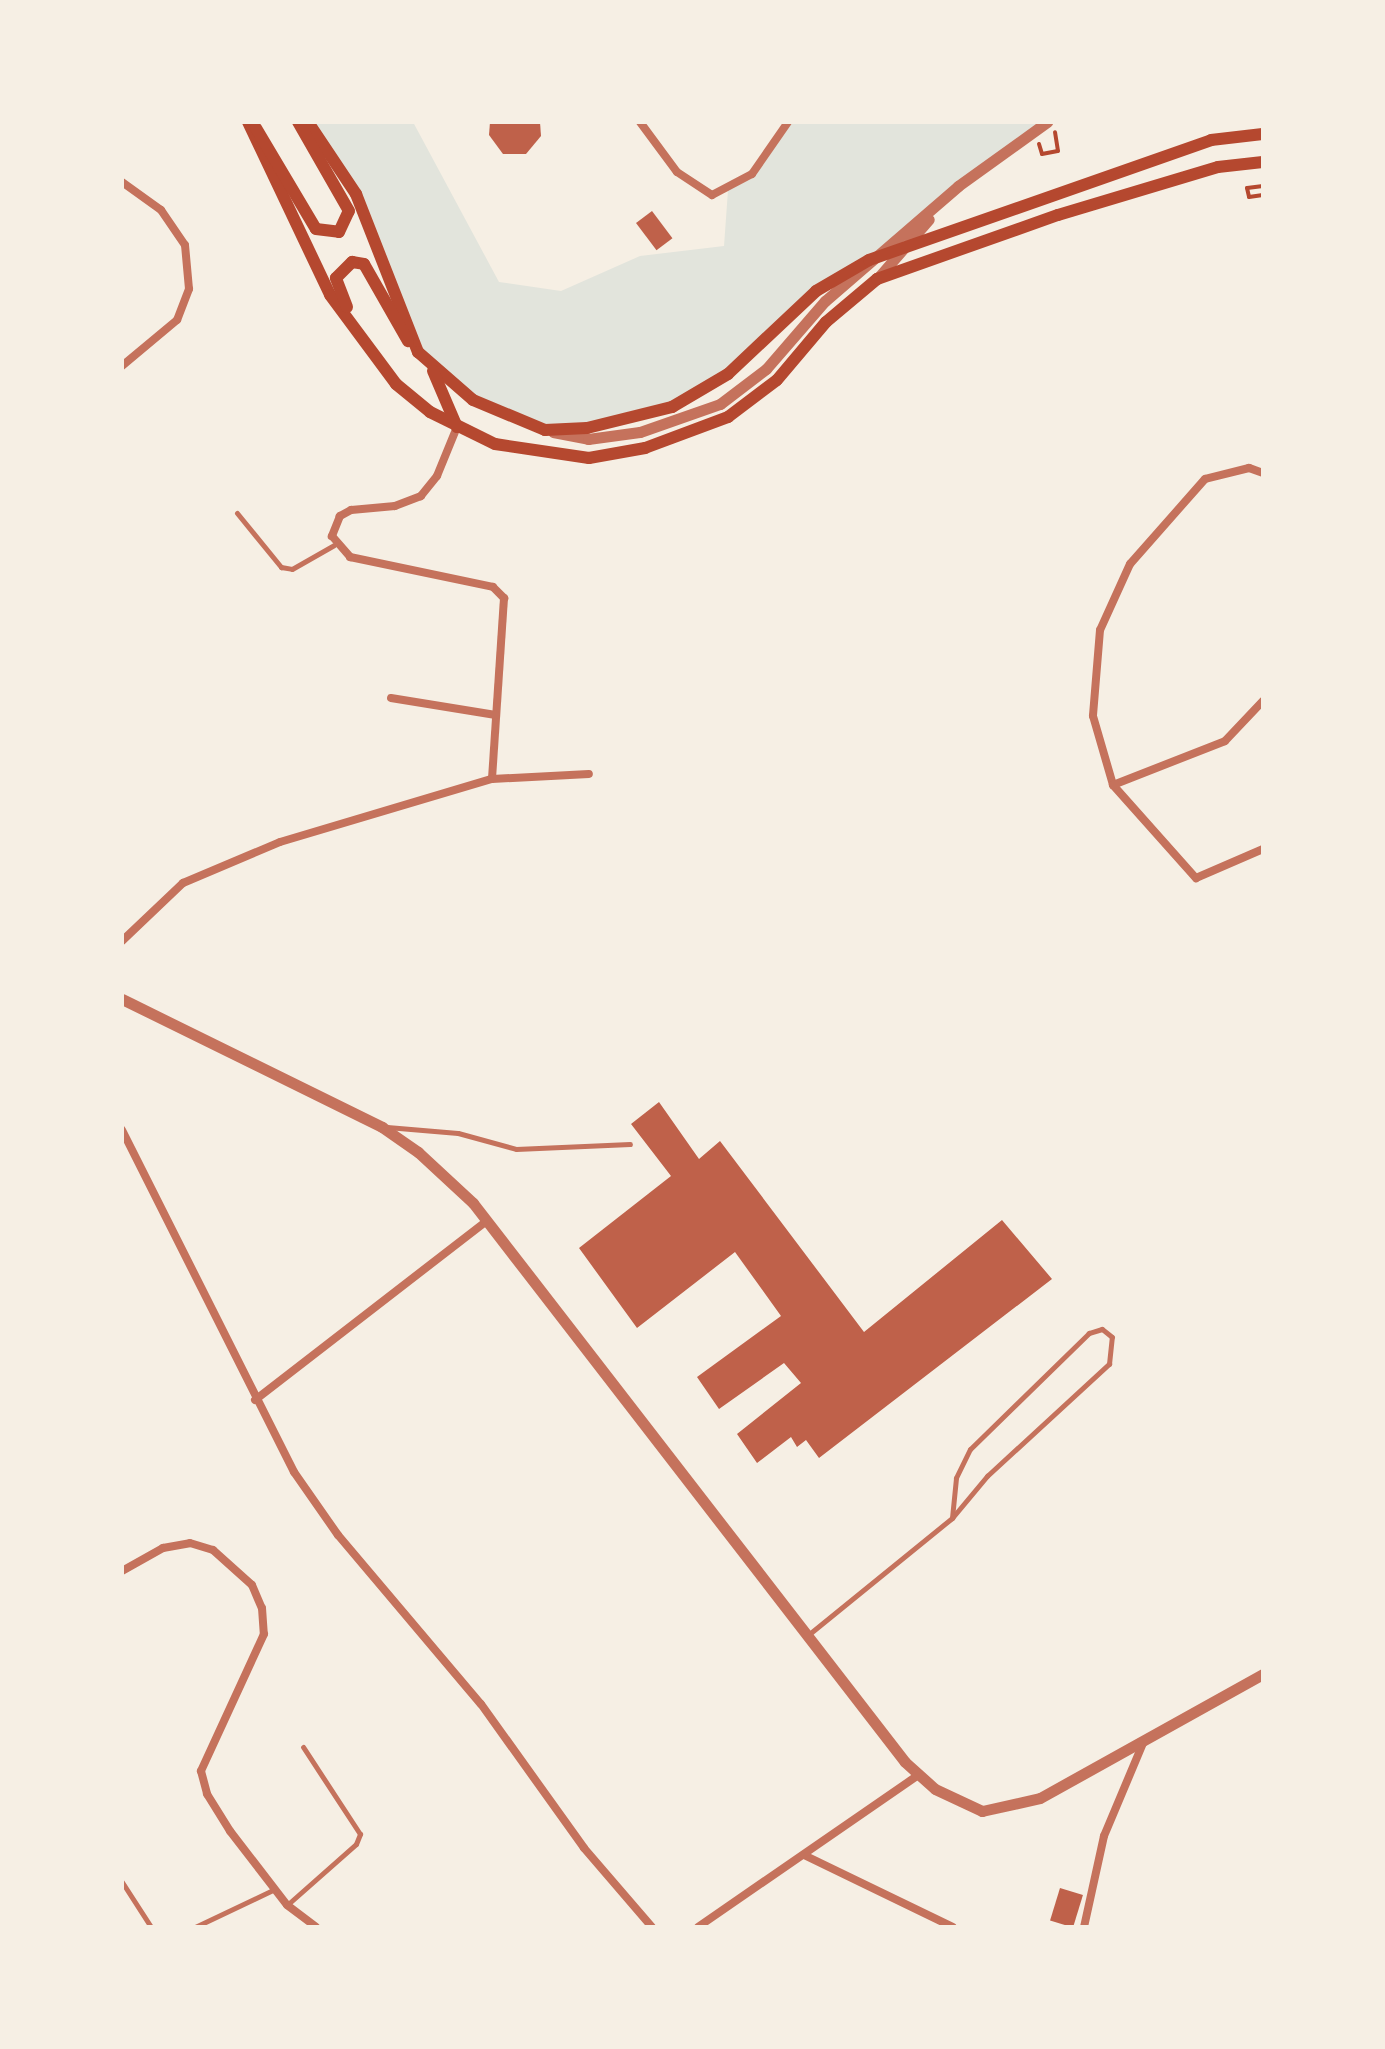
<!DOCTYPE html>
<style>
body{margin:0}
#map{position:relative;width:1385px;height:2049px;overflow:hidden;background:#f6efe4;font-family:"DM Sans",sans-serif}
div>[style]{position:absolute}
.green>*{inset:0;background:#e2e4dc}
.building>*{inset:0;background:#bf614a;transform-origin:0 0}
.path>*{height:4px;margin:-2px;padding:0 2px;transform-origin:2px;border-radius:2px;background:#b5482f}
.service>*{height:5px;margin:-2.5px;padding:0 2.5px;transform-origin:2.5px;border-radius:2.5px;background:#c5725c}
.minor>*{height:8px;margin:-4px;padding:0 4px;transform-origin:4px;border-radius:4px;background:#c5725c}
.tertiary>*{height:11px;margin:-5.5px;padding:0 5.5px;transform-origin:5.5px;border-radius:5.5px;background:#c5725c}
.secondary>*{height:12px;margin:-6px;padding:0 6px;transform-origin:6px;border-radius:6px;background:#b5482f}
span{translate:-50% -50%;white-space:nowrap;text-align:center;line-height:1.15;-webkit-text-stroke:6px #f6efe4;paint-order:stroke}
.frame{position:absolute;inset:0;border:124px solid #f6efe4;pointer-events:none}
</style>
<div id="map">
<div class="green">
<i style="clip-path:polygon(308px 122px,413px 122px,499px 282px,561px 291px,640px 256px,724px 246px,728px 190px,742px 183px,788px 122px,1039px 122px,869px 260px,847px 270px,751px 354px,672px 407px,545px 430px,505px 417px,418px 352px,356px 194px)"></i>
</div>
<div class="building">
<i style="clip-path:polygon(490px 122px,540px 122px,541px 136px,526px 154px,503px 154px,489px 135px)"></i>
<i style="left:652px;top:211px;width:34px;height:20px;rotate:53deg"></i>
<i style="clip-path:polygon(659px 1102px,699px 1159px,720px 1141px,864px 1332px,1002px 1220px,1052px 1279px,819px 1458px,806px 1440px,797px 1447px,791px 1437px,757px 1463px,737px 1434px,801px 1383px,784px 1363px,719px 1409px,697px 1377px,781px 1316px,735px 1252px,637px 1328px,579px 1248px,671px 1176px,631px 1124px)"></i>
<i style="left:1060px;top:1888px;width:24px;height:34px;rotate:17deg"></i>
</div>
<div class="path">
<i style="left:1039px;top:144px;width:10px;rotate:73deg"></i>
<i style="left:1042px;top:154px;width:16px;rotate:-11deg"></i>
<i style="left:1058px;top:151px;width:19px;rotate:-99deg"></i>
<i style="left:1263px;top:186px;width:16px;rotate:173deg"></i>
<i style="left:1247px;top:188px;width:9px;rotate:77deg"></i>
<i style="left:1249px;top:197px;width:14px;rotate:-8deg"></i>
</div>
<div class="service">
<i style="left:237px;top:513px;width:70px;rotate:50.8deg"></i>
<i style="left:281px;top:567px;width:11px;rotate:10deg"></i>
<i style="left:292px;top:569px;width:48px;rotate:-29.7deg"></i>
<i style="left:387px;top:1127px;width:71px;rotate:4.8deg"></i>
<i style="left:458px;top:1133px;width:60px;rotate:15.4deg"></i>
<i style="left:516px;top:1149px;width:114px;rotate:-2.5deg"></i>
<i style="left:808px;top:1635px;width:186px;rotate:-39.1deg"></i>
<i style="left:952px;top:1518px;width:55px;rotate:-50.2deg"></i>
<i style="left:987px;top:1476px;width:166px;rotate:-42.6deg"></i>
<i style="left:1109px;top:1364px;width:27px;rotate:-84deg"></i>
<i style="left:1112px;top:1337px;width:13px;rotate:-141deg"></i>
<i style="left:1102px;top:1329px;width:14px;rotate:163deg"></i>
<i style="left:1089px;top:1333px;width:166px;rotate:135.7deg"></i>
<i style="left:970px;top:1449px;width:32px;rotate:116deg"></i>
<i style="left:956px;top:1478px;width:40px;rotate:95.7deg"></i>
<i style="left:122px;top:1882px;width:54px;rotate:57.2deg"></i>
<i style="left:287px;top:1905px;width:92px;rotate:-41.5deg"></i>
<i style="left:356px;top:1844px;width:11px;rotate:-68deg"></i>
<i style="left:360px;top:1834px;width:104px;rotate:-123.2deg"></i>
<i style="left:195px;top:1927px;width:89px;rotate:-25.4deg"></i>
</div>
<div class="minor">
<i style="left:640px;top:122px;width:62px;rotate:53.5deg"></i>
<i style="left:677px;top:172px;width:42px;rotate:33.3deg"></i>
<i style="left:712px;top:195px;width:45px;rotate:-27.7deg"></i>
<i style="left:752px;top:174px;width:63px;rotate:-55.3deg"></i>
<i style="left:122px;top:182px;width:48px;rotate:35.7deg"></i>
<i style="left:161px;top:210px;width:42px;rotate:55.6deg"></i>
<i style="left:185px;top:245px;width:44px;rotate:84.8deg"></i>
<i style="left:189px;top:289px;width:33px;rotate:111deg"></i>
<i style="left:177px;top:320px;width:72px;rotate:140.1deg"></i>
<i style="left:457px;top:427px;width:53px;rotate:112.2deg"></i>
<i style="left:437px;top:476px;width:26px;rotate:129deg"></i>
<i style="left:421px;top:496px;width:28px;rotate:159deg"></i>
<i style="left:395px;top:506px;width:44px;rotate:174.8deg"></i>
<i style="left:351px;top:510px;width:13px;rotate:151deg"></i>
<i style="left:340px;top:516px;width:22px;rotate:112deg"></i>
<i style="left:332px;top:536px;width:28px;rotate:49deg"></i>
<i style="left:350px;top:557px;width:146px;rotate:11.8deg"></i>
<i style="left:493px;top:587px;width:16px;rotate:45deg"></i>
<i style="left:504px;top:598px;width:181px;rotate:93.8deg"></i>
<i style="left:1263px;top:473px;width:15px;rotate:-160deg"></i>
<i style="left:1249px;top:468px;width:45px;rotate:166deg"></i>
<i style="left:1205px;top:479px;width:113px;rotate:131.4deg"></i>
<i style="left:1130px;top:564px;width:72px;rotate:114.4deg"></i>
<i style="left:1100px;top:630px;width:86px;rotate:94.7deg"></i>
<i style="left:1093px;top:716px;width:72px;rotate:73.8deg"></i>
<i style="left:1113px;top:785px;width:125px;rotate:48.3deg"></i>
<i style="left:1196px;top:878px;width:73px;rotate:-23.4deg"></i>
<i style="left:391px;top:698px;width:106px;rotate:9.2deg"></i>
<i style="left:1113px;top:785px;width:120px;rotate:-21.4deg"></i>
<i style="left:1225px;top:741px;width:55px;rotate:-46.5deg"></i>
<i style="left:122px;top:941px;width:84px;rotate:-43.6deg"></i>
<i style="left:183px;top:883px;width:105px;rotate:-22.9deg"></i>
<i style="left:280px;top:842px;width:221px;rotate:-16.6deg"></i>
<i style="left:492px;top:779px;width:97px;rotate:-3deg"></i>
<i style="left:122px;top:1130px;width:383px;rotate:63.3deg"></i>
<i style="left:294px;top:1472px;width:77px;rotate:55.1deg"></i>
<i style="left:338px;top:1535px;width:221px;rotate:49.8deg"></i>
<i style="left:481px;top:1704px;width:177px;rotate:54.4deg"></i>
<i style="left:584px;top:1848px;width:104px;rotate:49.3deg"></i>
<i style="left:255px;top:1400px;width:293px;rotate:-37.7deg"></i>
<i style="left:122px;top:1571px;width:47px;rotate:-29.3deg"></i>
<i style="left:163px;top:1548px;width:27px;rotate:-10deg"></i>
<i style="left:190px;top:1543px;width:24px;rotate:17deg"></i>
<i style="left:213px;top:1550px;width:52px;rotate:41.9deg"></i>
<i style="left:252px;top:1585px;width:25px;rotate:67deg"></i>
<i style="left:262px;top:1608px;width:26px;rotate:86deg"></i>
<i style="left:264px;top:1634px;width:151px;rotate:114.7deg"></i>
<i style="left:201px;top:1771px;width:24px;rotate:75deg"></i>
<i style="left:207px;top:1794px;width:44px;rotate:58.1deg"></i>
<i style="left:230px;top:1831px;width:93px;rotate:52.4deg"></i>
<i style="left:287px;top:1905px;width:36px;rotate:37deg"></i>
<i style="left:804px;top:1855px;width:165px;rotate:25.8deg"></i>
<i style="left:698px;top:1927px;width:267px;rotate:-34.6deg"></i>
<i style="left:1084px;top:1927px;width:93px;rotate:-77.6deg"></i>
<i style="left:1104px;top:1836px;width:103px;rotate:-67.2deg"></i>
</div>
<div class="tertiary">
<i style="left:877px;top:279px;width:79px;rotate:-49.1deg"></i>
<i style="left:553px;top:432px;width:36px;rotate:11deg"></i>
<i style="left:588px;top:439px;width:52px;rotate:-7.7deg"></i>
<i style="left:640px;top:432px;width:85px;rotate:-19.3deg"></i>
<i style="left:720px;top:404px;width:58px;rotate:-37.3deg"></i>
<i style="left:766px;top:369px;width:90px;rotate:-49.1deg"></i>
<i style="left:825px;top:301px;width:176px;rotate:-40.8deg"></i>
<i style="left:958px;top:186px;width:110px;rotate:-35.7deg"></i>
<i style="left:122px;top:999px;width:290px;rotate:26.2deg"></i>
<i style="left:382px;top:1127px;width:44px;rotate:34.8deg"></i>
<i style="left:418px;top:1152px;width:75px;rotate:42.8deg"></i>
<i style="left:473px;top:1203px;width:706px;rotate:52.3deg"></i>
<i style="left:905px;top:1762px;width:40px;rotate:42deg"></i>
<i style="left:935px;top:1789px;width:52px;rotate:25.1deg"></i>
<i style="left:982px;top:1811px;width:59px;rotate:-12.6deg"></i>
<i style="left:1040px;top:1798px;width:255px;rotate:-29.1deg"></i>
</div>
<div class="secondary">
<i style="left:248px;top:122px;width:191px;rotate:64.6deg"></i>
<i style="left:330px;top:295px;width:111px;rotate:53.4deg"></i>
<i style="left:396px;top:384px;width:44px;rotate:39.5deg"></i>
<i style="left:430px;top:412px;width:72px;rotate:26.2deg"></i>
<i style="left:495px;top:444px;width:95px;rotate:8.5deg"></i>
<i style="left:589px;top:458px;width:57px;rotate:-10.1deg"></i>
<i style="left:645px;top:448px;width:89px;rotate:-20.5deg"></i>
<i style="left:728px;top:417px;width:61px;rotate:-37.1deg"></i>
<i style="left:777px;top:380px;width:76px;rotate:-49.8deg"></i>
<i style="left:826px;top:322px;width:67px;rotate:-40.1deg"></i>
<i style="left:877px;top:279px;width:192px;rotate:-19.5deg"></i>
<i style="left:1058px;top:215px;width:167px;rotate:-16.7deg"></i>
<i style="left:1218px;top:167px;width:45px;rotate:-6.3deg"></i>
<i style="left:308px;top:122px;width:87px;rotate:56.3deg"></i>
<i style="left:356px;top:194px;width:170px;rotate:68.6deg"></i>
<i style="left:418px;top:352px;width:73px;rotate:41.1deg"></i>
<i style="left:473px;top:400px;width:78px;rotate:22.6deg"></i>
<i style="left:545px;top:430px;width:42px;rotate:-2.7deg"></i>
<i style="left:587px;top:428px;width:88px;rotate:-13.9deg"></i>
<i style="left:672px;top:407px;width:65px;rotate:-30.5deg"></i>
<i style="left:728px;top:374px;width:121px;rotate:-43.3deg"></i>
<i style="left:816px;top:291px;width:61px;rotate:-30.3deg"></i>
<i style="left:869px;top:260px;width:362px;rotate:-19.3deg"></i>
<i style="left:1211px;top:140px;width:52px;rotate:-6.6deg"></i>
<i style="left:256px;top:128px;width:117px;rotate:59.3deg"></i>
<i style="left:316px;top:229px;width:23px;rotate:7deg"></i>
<i style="left:339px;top:232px;width:23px;rotate:-65deg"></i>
<i style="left:349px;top:211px;width:103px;rotate:-119.8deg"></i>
<i style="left:347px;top:307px;width:31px;rotate:-111deg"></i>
<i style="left:336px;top:278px;width:23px;rotate:-45deg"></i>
<i style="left:352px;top:262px;width:12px;rotate:9deg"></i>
<i style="left:364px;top:264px;width:89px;rotate:60.3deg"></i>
<i style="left:433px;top:371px;width:61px;rotate:66.8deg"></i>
</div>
<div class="frame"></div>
</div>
